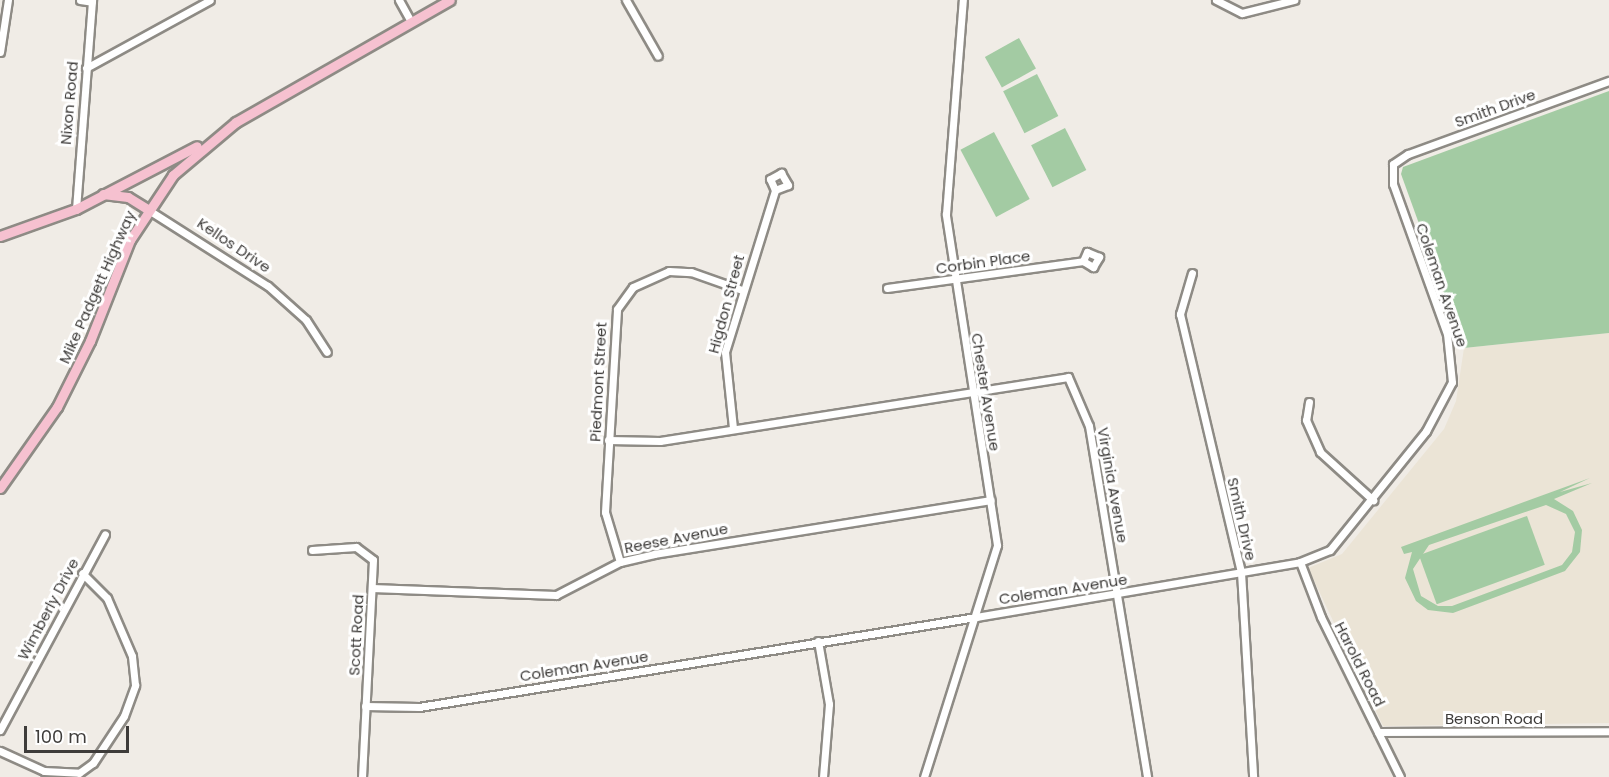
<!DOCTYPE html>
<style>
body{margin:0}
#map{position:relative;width:1609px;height:777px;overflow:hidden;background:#f0ece6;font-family:Poppins,sans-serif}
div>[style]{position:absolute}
.built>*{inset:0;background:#ebe4d6}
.green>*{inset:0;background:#a3cba3;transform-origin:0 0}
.roads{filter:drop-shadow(2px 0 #8e8b85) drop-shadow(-2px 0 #8e8b85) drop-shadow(0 2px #8e8b85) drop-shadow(0 -2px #8e8b85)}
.minor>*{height:7px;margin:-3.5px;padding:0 3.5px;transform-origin:3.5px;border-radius:3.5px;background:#fff}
.major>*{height:9px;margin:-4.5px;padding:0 4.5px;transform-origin:4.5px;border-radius:4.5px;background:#f6c1d0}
span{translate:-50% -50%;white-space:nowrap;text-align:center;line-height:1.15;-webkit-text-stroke:6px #fff;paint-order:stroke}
.street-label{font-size:15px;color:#3e3c3a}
.scale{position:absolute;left:24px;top:726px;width:105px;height:27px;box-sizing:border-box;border:3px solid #3e3c3a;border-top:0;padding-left:8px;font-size:18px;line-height:21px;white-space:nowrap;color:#3e3c3a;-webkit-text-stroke:4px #fff;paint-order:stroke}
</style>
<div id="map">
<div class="built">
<i style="clip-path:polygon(1609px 333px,1609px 723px,1383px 726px,1308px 568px,1342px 554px,1444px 429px,1456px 401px,1464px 348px)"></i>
</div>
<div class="green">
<i style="left:1019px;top:38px;width:35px;height:39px;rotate:61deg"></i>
<i style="left:1037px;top:74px;width:47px;height:38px;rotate:63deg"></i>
<i style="clip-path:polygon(1609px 91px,1609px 333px,1464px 348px,1401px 174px,1403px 167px)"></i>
<i style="left:1065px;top:128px;width:47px;height:38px;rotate:63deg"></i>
<i style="left:994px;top:132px;width:76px;height:38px;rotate:62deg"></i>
<i style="clip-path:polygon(evenodd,1590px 478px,1560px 492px,1592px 483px,1554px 499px,1573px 511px,1582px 530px,1580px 552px,1565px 571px,1453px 613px,1428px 610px,1416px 601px,1405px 578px,1412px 552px,1404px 554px,1401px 547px,1590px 478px,1546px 505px,1566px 514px,1575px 532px,1572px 552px,1562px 565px,1452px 606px,1438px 606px,1421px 596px,1413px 569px,1429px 545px,1546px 505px)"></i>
<i style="left:1527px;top:516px;width:52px;height:115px;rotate:70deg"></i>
</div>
<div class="roads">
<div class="minor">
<i style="left:80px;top:0;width:12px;rotate:9deg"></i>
<i style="left:399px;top:0;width:25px;rotate:61deg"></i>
<i style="left:626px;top:0;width:64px;rotate:60.3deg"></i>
<i style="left:1216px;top:0;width:29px;rotate:27deg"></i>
<i style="left:1242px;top:13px;width:54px;rotate:-14deg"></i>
<i style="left:0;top:52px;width:53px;rotate:-81.3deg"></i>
<i style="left:86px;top:68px;width:141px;rotate:-28.7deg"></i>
<i style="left:76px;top:209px;width:210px;rotate:-85.6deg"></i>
<i style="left:147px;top:209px;width:143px;rotate:32.5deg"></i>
<i style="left:268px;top:286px;width:51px;rotate:41.8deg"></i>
<i style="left:306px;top:320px;width:38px;rotate:57deg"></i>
<i style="left:1192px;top:273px;width:43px;rotate:106.3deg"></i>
<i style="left:1180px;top:314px;width:265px;rotate:76.7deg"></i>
<i style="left:1241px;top:572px;width:205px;rotate:86.6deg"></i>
<i style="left:887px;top:288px;width:198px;rotate:-7.8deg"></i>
<i style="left:1083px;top:261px;width:12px;rotate:31deg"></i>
<i style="left:1093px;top:267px;width:12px;rotate:-59deg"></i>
<i style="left:1099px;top:257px;width:13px;rotate:-157deg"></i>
<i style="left:1087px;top:252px;width:10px;rotate:114deg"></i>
<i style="left:1309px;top:402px;width:18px;rotate:99deg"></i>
<i style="left:1306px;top:420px;width:35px;rotate:66deg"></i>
<i style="left:1320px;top:452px;width:72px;rotate:42.2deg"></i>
<i style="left:733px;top:428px;width:76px;rotate:-96deg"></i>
<i style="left:725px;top:352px;width:170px;rotate:-72.8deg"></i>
<i style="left:775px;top:190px;width:12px;rotate:-114deg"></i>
<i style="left:770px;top:179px;width:13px;rotate:-29deg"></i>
<i style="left:781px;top:173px;width:14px;rotate:60deg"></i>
<i style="left:788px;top:185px;width:14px;rotate:159deg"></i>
<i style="left:608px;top:440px;width:52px;rotate:1.1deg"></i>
<i style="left:660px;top:441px;width:413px;rotate:-8.9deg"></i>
<i style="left:1068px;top:377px;width:53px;rotate:66.8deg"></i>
<i style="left:1089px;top:426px;width:356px;rotate:80.6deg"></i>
<i style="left:312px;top:550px;width:44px;rotate:-3.9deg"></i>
<i style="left:356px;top:547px;width:21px;rotate:37deg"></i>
<i style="left:373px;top:560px;width:217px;rotate:92.9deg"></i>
<i style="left:620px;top:562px;width:52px;rotate:-106.7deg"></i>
<i style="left:605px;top:512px;width:203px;rotate:-86.6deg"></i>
<i style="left:617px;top:309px;width:27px;rotate:-54deg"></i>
<i style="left:633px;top:287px;width:39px;rotate:-24deg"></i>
<i style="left:669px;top:271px;width:22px;rotate:3deg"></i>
<i style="left:691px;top:272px;width:54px;rotate:19.4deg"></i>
<i style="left:1300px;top:562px;width:59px;rotate:69.1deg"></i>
<i style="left:1321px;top:617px;width:178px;rotate:63.7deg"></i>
<i style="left:372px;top:588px;width:184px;rotate:2.2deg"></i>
<i style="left:556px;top:595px;width:72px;rotate:-27.3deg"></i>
<i style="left:620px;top:562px;width:35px;rotate:-13deg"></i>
<i style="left:654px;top:554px;width:341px;rotate:-9.1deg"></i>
<i style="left:818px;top:641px;width:64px;rotate:80.1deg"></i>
<i style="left:829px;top:704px;width:73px;rotate:94.7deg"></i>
<i style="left:365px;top:706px;width:54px;rotate:1.1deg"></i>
<i style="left:419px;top:707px;width:564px;rotate:-9.18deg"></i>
<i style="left:976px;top:617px;width:329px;rotate:-9.6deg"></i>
<i style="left:1300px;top:562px;width:32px;rotate:-22deg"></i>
<i style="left:1330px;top:550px;width:153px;rotate:-51.1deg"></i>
<i style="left:1426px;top:431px;width:55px;rotate:-62deg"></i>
<i style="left:1452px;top:382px;width:48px;rotate:-95.9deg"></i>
<i style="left:1447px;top:334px;width:159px;rotate:-109.8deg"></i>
<i style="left:1393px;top:184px;width:20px;rotate:-90deg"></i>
<i style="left:1393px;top:164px;width:18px;rotate:-34deg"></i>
<i style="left:1408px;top:154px;width:214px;rotate:-20deg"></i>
<i style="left:0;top:730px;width:222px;rotate:-61.8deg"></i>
<i style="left:1378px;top:732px;width:231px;rotate:-0.2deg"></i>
<i style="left:0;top:751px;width:48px;rotate:24.4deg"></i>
<i style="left:44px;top:771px;width:35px;rotate:3deg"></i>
<i style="left:79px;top:773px;width:17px;rotate:-36deg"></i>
<i style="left:93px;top:763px;width:56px;rotate:-56.6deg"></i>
<i style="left:124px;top:716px;width:33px;rotate:-70deg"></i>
<i style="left:135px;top:685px;width:29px;rotate:-96deg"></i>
<i style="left:132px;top:656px;width:63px;rotate:-113.3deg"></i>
<i style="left:107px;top:598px;width:35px;rotate:-135deg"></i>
<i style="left:924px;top:777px;width:243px;rotate:-72.5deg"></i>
<i style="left:997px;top:545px;width:335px;rotate:-98.8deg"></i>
<i style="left:946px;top:214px;width:215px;rotate:-85.5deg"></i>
</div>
<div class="major">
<i style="left:103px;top:194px;width:25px;rotate:7deg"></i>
<i style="left:128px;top:197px;width:22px;rotate:32deg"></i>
<i style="left:0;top:236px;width:81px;rotate:-19.6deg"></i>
<i style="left:76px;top:209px;width:136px;rotate:-27.5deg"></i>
<i style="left:0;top:488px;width:99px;rotate:-54.9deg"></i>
<i style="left:57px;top:407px;width:74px;rotate:-63.4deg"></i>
<i style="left:90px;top:341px;width:109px;rotate:-68.4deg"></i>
<i style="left:130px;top:240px;width:78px;rotate:-56.5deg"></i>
<i style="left:173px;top:175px;width:82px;rotate:-40.1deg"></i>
<i style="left:236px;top:122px;width:246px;rotate:-29.7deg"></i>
</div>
</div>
<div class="street-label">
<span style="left:69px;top:103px;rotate:-85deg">Nixon Road</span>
<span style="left:1495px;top:108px;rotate:-20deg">Smith Drive</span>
<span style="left:234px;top:245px;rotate:34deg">Kellos Drive</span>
<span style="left:983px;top:262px;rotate:-8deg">Corbin Place</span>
<span style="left:1442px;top:285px;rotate:71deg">Coleman Avenue</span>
<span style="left:97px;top:287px;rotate:-66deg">Mike Padgett Highway</span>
<span style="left:726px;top:304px;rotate:-75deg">Higdon Street</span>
<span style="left:598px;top:382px;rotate:-87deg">Piedmont Street</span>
<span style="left:986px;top:392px;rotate:81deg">Chester Avenue</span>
<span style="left:1113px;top:485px;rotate:80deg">Virginia Avenue</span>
<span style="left:1242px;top:519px;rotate:77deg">Smith Drive</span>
<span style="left:676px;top:538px;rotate:-11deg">Reese Avenue</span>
<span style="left:1063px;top:589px;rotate:-9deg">Coleman Avenue</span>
<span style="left:48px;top:609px;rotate:-62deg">Wimberly Drive</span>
<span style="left:356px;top:635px;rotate:-87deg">Scott Road</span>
<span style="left:1360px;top:664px;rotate:63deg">Harold Road</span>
<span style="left:584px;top:666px;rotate:-9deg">Coleman Avenue</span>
<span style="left:1494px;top:719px">Benson Road</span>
</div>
<div class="scale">100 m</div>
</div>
